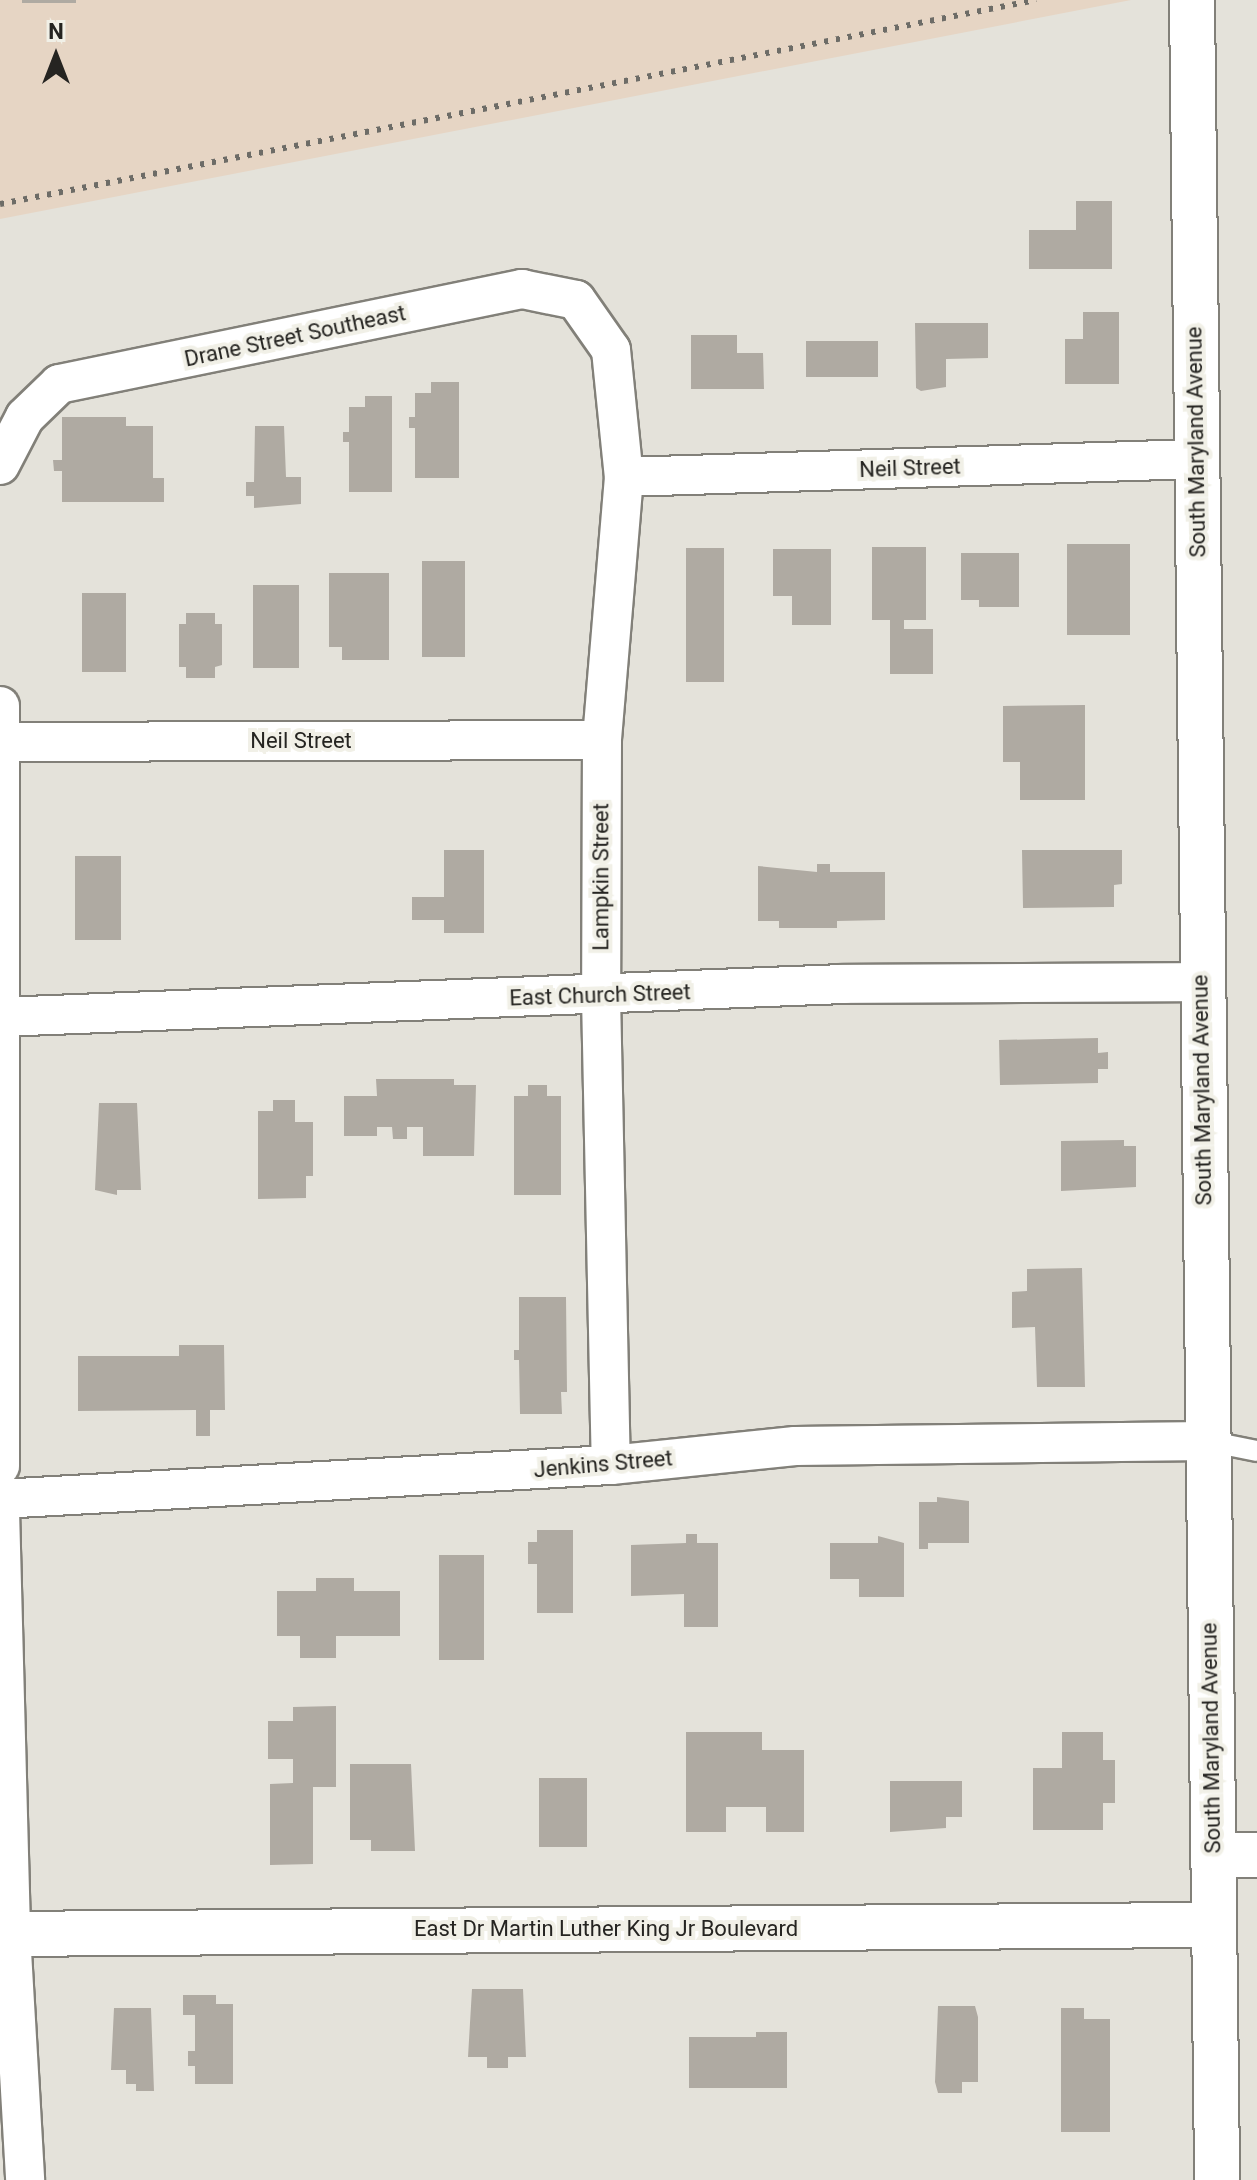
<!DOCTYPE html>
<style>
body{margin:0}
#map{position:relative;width:1257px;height:2180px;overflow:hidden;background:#e4e2da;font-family:Roboto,sans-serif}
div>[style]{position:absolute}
.commercial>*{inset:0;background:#e6d5c4}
.building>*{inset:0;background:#afaaa2;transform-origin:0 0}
.roads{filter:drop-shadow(2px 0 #828079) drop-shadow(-2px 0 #828079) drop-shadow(0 2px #828079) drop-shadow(0 -2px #828079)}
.lane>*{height:20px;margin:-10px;padding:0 10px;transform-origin:10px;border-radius:10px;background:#fff}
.street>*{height:38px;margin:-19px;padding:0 19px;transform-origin:19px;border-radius:19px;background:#fff}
.secondary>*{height:44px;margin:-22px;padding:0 22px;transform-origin:22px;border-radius:22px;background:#fff}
.rail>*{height:6px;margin-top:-3px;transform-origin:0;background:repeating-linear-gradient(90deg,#6d6c67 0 4px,transparent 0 12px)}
span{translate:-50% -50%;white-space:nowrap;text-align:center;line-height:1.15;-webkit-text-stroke:8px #f1f0e7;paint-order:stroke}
.street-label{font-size:22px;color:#252421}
.north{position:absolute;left:16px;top:16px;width:80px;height:80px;-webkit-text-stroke:6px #f1f0e7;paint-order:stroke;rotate:0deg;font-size:22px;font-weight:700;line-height:32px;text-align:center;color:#252421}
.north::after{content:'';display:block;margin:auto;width:28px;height:36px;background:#252421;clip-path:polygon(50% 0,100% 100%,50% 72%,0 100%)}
</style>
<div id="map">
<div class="commercial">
<i style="clip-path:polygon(0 0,1131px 0,0 219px)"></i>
</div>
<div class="building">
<i style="left:22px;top:0;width:54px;height:3px"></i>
<i style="clip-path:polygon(1076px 201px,1112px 201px,1112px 269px,1029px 269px,1029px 230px,1076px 230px)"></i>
<i style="clip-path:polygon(1083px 312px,1119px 312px,1119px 384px,1065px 384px,1065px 339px,1083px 339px)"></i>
<i style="clip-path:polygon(915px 323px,988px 323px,988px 358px,946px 359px,946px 387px,921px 391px,916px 388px)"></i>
<i style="clip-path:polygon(691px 335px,737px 335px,737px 353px,763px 353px,764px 389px,691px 389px)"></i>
<i style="left:806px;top:341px;width:72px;height:36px"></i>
<i style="clip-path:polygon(431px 382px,459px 382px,459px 478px,415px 478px,415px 428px,409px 428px,409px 417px,415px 417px,415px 393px,431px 393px)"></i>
<i style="clip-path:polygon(365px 396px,392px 396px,392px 492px,349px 492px,349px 442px,343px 442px,343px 432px,349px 432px,349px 407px,365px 407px)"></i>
<i style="clip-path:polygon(62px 417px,126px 417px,126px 426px,153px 426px,153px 478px,164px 478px,164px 502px,62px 502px,62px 471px,54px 471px,53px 460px,62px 460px)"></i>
<i style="clip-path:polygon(255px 426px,284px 426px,286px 477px,301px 477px,301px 504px,254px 508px,254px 496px,246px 496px,246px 482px,254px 482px)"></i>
<i style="left:1067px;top:544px;width:63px;height:91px"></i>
<i style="clip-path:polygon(872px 547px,926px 547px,926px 620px,904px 620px,904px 629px,933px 629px,933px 674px,890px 674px,890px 620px,872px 620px)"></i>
<i style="left:686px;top:548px;width:38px;height:134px"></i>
<i style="clip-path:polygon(773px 549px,831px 549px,831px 625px,792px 625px,792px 596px,773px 596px)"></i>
<i style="clip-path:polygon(961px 553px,1019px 553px,1019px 607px,979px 607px,979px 600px,961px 600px)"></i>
<i style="left:422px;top:561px;width:43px;height:96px"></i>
<i style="clip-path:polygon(329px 573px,389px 573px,389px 660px,342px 660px,342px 647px,329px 647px)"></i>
<i style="left:253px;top:585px;width:46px;height:83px"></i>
<i style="left:82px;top:593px;width:44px;height:79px"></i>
<i style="clip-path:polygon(186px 613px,215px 613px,215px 624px,222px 624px,222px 665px,215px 667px,215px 678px,186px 678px,186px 667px,179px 667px,179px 624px,186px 624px)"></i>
<i style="clip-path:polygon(1085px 705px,1085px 800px,1020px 800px,1020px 762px,1003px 762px,1003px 706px)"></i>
<i style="clip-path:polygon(444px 850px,484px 850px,484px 933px,444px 933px,444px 920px,412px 920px,412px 897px,444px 897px)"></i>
<i style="clip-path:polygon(1022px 850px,1122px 850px,1122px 884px,1114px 885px,1114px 907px,1023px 908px)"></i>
<i style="left:75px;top:856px;width:46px;height:84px"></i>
<i style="clip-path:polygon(817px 864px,830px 864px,830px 872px,885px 872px,885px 920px,837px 921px,837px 928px,779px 928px,779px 921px,758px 921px,758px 866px,817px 872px)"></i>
<i style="clip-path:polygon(1098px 1038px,1098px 1053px,1108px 1052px,1108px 1069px,1098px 1069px,1098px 1083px,1000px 1085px,999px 1040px)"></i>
<i style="clip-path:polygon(376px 1079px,454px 1079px,454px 1085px,476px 1085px,474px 1156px,423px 1156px,423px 1127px,407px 1127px,407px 1139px,393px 1139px,392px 1127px,377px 1127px,377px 1136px,344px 1136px,344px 1096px,377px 1096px)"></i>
<i style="clip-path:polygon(528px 1085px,547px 1085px,547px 1096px,561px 1096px,561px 1195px,514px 1195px,514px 1096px,528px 1096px)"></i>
<i style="clip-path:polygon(273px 1100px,295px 1100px,295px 1122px,313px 1122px,313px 1176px,306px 1176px,306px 1198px,258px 1199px,258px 1111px,273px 1111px)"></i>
<i style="clip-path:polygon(99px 1103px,137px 1103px,141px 1190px,117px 1190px,117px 1195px,95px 1190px)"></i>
<i style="clip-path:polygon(1124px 1140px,1124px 1146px,1136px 1146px,1136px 1187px,1061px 1191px,1061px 1141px)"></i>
<i style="clip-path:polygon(1082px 1268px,1085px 1387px,1037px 1387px,1035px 1327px,1012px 1328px,1012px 1292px,1027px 1291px,1027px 1269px)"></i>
<i style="clip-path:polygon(519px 1297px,566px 1297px,567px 1392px,561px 1392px,562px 1414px,520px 1414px,519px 1360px,514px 1360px,514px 1350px,519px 1350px)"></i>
<i style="clip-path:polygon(179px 1345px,224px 1345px,225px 1410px,210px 1410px,210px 1436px,196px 1436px,196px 1410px,78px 1411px,78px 1356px,179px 1356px)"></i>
<i style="clip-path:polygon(937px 1497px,969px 1501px,969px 1543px,928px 1543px,928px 1549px,919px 1549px,919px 1502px,937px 1502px)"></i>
<i style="clip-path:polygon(537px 1530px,573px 1530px,573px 1613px,537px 1613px,537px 1564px,528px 1564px,528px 1542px,537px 1542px)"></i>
<i style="clip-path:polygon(686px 1534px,697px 1534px,697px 1543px,718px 1543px,718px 1627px,684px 1627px,684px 1594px,631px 1596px,631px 1545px,686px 1543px)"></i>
<i style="clip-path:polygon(878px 1536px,904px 1543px,904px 1597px,859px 1597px,859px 1579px,830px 1579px,830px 1543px,878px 1543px)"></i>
<i style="left:439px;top:1555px;width:45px;height:105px"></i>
<i style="clip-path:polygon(316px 1578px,354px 1578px,354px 1591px,400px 1591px,400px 1636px,336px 1636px,336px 1658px,300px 1658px,300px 1636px,277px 1636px,277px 1591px,316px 1591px)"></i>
<i style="clip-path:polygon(336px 1706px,336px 1787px,313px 1787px,313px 1864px,270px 1865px,270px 1784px,293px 1783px,293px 1759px,268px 1759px,268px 1721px,293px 1721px,293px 1707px)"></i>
<i style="clip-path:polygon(686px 1732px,762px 1732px,762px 1750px,804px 1750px,804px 1832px,766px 1832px,766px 1807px,726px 1807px,726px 1832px,686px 1832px)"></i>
<i style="clip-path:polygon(1062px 1732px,1103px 1732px,1103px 1760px,1115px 1760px,1115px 1803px,1103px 1803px,1103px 1830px,1033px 1830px,1033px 1768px,1062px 1768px)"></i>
<i style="clip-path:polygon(350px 1764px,411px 1764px,415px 1851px,371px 1851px,371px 1840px,350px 1840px)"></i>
<i style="left:539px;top:1778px;width:48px;height:69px"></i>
<i style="clip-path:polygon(890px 1781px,962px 1781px,962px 1817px,946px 1817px,946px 1828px,890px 1832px)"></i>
<i style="clip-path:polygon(472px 1989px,523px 1989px,526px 2057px,508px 2057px,508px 2068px,487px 2068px,487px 2057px,468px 2057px)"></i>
<i style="clip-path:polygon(183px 1995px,216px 1995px,216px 2004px,233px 2004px,233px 2084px,195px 2084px,195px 2066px,188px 2066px,188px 2051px,195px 2051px,195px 2015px,183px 2015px)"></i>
<i style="clip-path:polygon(938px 2006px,975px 2006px,978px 2017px,978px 2082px,962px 2082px,962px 2093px,938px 2093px,935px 2082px)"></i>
<i style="clip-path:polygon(114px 2008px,151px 2008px,154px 2091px,136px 2091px,136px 2084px,126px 2084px,126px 2070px,111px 2070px)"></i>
<i style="clip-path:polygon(1061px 2008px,1084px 2008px,1084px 2019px,1110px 2019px,1110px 2132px,1061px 2132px)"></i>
<i style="clip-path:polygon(756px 2032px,787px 2032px,787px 2088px,689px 2088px,689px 2037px,756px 2037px)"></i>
</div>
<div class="roads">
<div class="lane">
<i style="left:1207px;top:1441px;width:51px;rotate:11.3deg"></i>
</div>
<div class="street">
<i style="left:0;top:465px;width:54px;rotate:-62.5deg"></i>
<i style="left:25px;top:417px;width:47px;rotate:-44.1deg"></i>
<i style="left:59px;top:384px;width:473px;rotate:-11.6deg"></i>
<i style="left:522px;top:289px;width:55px;rotate:11.5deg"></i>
<i style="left:576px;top:300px;width:61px;rotate:55deg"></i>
<i style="left:611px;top:350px;width:128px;rotate:84.2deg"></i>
<i style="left:624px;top:477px;width:264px;rotate:94.8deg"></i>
<i style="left:602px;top:740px;width:256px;rotate:90.2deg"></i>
<i style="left:601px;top:996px;width:469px;rotate:88.8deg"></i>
<i style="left:624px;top:477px;width:572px;rotate:-1.8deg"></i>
<i style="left:0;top:706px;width:760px;rotate:90deg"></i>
<i style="left:0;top:742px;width:602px;rotate:-0.19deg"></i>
<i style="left:0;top:1017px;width:845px;rotate:-2.24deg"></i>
<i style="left:844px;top:984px;width:357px;rotate:-0.3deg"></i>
<i style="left:0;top:1499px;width:612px;rotate:-3.19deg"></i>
<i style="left:611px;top:1465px;width:185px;rotate:-5.9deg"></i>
<i style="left:795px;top:1446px;width:412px;rotate:-0.7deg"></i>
<i style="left:0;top:1510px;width:424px;rotate:88.5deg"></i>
<i style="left:11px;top:1934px;width:246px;rotate:86.7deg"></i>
</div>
<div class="secondary">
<i style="left:1192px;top:0;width:2180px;rotate:89.34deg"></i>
<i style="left:1213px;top:1855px;width:44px"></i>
<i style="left:0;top:1934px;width:1213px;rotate:-0.43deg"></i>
</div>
</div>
<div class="rail">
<i style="left:0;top:204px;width:1056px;rotate:-11.14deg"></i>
</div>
<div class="street-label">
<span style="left:295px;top:336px;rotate:-12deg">Drane Street Southeast</span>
<span style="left:1196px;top:442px;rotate:-91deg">South Maryland Avenue</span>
<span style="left:910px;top:468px;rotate:-2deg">Neil Street</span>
<span style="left:301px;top:741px">Neil Street</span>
<span style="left:601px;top:877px;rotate:-90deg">Lampkin Street</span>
<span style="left:600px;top:995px;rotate:-2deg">East Church Street</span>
<span style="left:1202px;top:1090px;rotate:-91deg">South Maryland Avenue</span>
<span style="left:603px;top:1464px;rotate:-5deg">Jenkins Street</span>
<span style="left:1211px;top:1738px;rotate:-91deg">South Maryland Avenue</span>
<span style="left:606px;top:1929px">East Dr Martin Luther King Jr Boulevard</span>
</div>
<div class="north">N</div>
</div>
